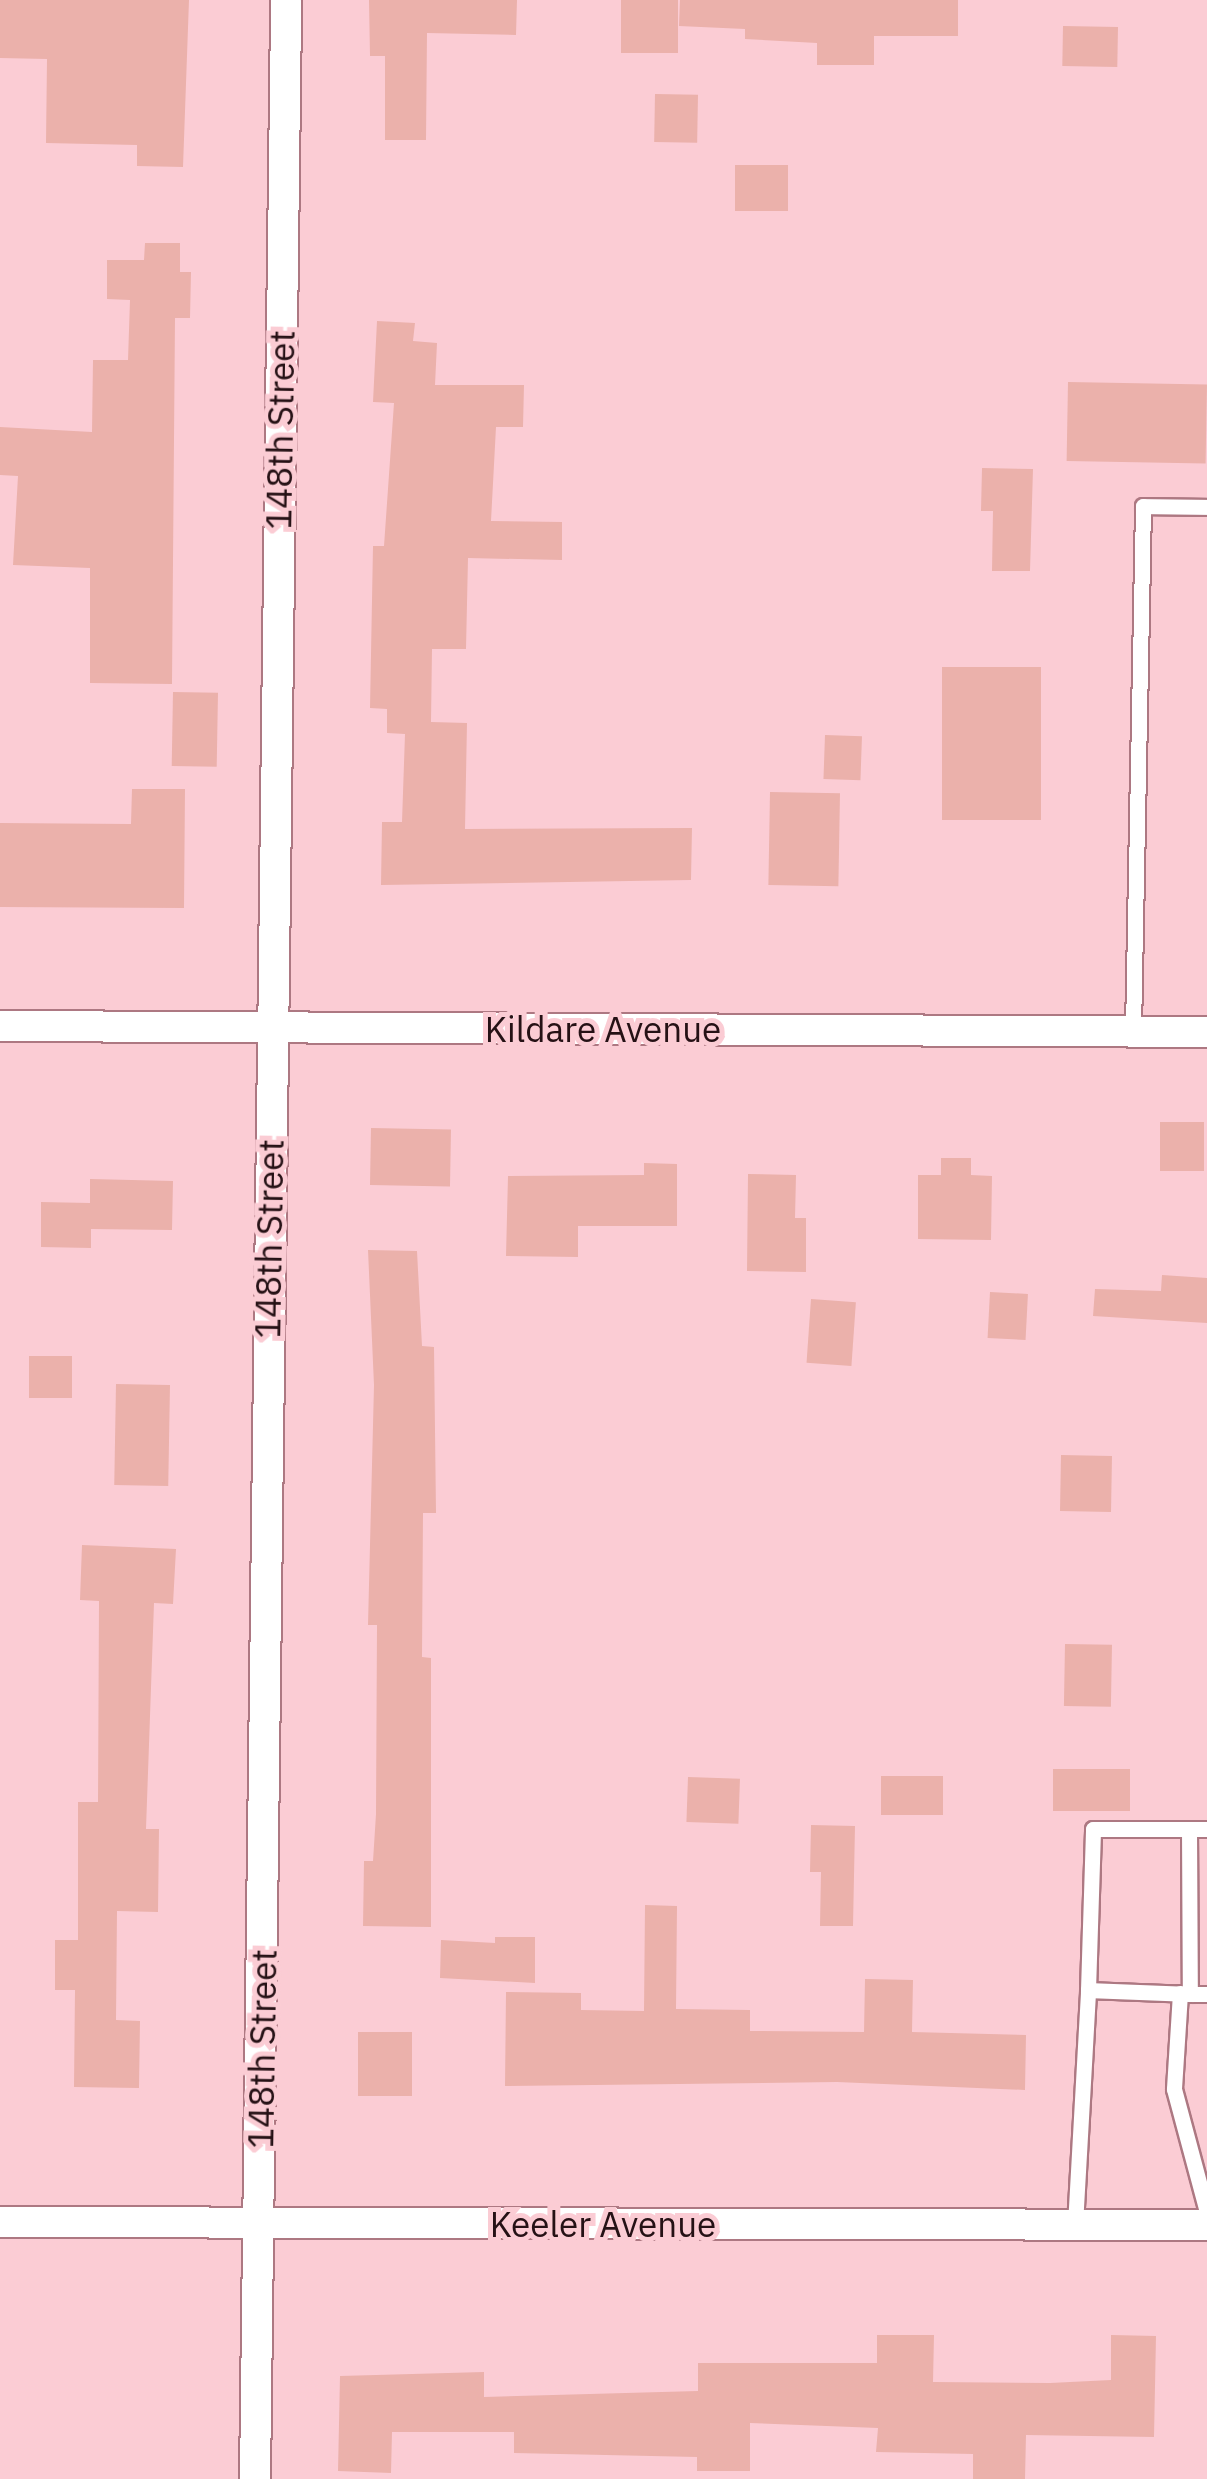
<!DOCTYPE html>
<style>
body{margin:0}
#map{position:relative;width:1207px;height:2479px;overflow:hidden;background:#fbccd4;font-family:"IBM Plex Sans",sans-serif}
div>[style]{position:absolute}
.building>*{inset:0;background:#ebb1ab;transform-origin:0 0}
.roads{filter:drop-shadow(2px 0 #ad7882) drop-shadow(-2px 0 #ad7882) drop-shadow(0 2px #ad7882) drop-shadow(0 -2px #ad7882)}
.lane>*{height:15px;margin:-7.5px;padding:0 7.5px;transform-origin:7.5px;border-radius:7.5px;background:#fff}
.street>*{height:30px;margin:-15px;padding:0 15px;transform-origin:15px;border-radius:15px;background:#fff}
span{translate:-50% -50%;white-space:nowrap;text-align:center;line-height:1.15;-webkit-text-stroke:10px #fbccd4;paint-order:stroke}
.street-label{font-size:35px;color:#251115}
</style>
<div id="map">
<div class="building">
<i style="clip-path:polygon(0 0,189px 0,183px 167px,137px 166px,137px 145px,46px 143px,47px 59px,0 58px)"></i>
<i style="clip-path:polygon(369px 0,517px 0,516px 35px,427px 33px,426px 140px,385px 140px,385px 56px,370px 56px)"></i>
<i style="left:621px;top:0;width:57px;height:53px"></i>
<i style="clip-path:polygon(680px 0,958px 0,958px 36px,874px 36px,874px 65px,817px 65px,817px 43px,745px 39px,745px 29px,679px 26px)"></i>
<i style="left:1063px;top:26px;width:55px;height:40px;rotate:1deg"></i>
<i style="left:655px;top:94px;width:43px;height:48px;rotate:1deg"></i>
<i style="left:735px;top:165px;width:53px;height:46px"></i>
<i style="clip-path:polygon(145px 243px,180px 243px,180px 272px,191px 272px,190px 318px,175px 318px,172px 684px,90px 683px,90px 568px,13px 565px,18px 476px,0 475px,0 427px,92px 432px,93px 360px,128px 360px,130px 300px,107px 299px,107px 260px,144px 260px)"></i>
<i style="clip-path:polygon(377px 321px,415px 323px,413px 341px,437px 343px,435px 385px,524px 385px,523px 427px,496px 427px,491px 521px,562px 522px,562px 560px,468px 558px,466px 649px,432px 649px,431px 722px,467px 723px,465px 829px,692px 828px,691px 880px,381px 885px,382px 822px,402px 822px,405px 734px,387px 733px,387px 709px,370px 708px,373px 546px,384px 546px,394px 403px,373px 402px)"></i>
<i style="left:1068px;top:382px;width:139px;height:79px;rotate:1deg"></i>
<i style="clip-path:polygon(982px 468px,1033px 469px,1030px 571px,992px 571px,993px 511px,981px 511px)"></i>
<i style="left:942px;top:667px;width:99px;height:153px"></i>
<i style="left:173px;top:692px;width:45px;height:74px;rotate:1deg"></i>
<i style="left:825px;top:735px;width:37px;height:44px;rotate:2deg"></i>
<i style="clip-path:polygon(132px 789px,185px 789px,184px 908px,0 907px,0 823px,131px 824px)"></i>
<i style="left:770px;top:792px;width:70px;height:93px;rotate:1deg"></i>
<i style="left:1160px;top:1122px;width:44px;height:49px"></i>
<i style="left:371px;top:1128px;width:80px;height:57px;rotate:1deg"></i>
<i style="clip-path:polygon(941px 1158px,971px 1158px,971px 1175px,992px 1176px,991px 1240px,918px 1239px,918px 1175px,941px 1175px)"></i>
<i style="clip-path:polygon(644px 1163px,677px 1164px,677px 1226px,578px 1226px,578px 1257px,506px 1256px,508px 1176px,644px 1175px)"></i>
<i style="clip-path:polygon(748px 1174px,796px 1175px,795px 1218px,806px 1218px,806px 1272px,747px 1271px)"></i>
<i style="clip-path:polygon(90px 1179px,173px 1181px,172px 1230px,91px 1229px,91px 1248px,41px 1247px,41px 1202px,90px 1203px)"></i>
<i style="clip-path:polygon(368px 1250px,417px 1251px,422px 1346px,434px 1347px,436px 1513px,423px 1513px,422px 1657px,431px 1658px,431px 1927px,363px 1926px,364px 1861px,373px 1861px,376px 1814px,377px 1625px,368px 1625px,374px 1385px)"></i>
<i style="clip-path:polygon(1162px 1275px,1207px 1278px,1207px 1323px,1093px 1316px,1095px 1289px,1161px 1291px)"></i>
<i style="left:990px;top:1292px;width:38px;height:46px;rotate:3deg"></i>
<i style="left:811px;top:1299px;width:45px;height:64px;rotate:4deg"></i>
<i style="left:29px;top:1356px;width:43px;height:42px"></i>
<i style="left:116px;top:1384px;width:54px;height:101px;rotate:1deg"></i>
<i style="left:1061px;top:1455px;width:51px;height:56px;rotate:1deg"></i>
<i style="clip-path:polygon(82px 1545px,176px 1549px,173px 1604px,154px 1603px,146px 1829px,159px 1829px,158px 1912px,117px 1911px,116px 2020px,140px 2021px,139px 2088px,74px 2087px,75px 1990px,55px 1990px,55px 1940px,78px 1940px,78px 1802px,98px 1802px,99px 1601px,80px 1600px)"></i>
<i style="left:1065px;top:1644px;width:47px;height:62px;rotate:1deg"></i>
<i style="left:1053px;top:1769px;width:77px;height:42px"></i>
<i style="left:881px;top:1776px;width:62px;height:39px"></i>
<i style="left:688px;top:1777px;width:52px;height:45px;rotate:2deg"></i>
<i style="clip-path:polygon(811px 1825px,855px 1826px,853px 1926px,820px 1926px,821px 1872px,810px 1872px)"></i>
<i style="clip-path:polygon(645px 1905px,677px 1906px,676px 2009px,750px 2010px,750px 2031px,864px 2032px,865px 1979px,913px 1980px,912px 2032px,1026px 2035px,1025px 2090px,837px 2082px,505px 2086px,506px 1992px,581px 1993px,581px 2010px,644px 2011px)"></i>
<i style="clip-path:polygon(495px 1937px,535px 1937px,535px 1983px,440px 1978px,441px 1940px,495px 1943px)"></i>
<i style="left:358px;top:2032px;width:54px;height:64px"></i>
<i style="clip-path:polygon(877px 2335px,934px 2335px,933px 2382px,1050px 2383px,1111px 2380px,1111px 2335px,1156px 2336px,1154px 2437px,1026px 2435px,1025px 2479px,973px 2479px,973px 2454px,876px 2452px,878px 2428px,750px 2423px,750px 2471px,697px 2471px,697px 2457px,514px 2453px,514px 2432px,392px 2432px,391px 2473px,338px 2471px,340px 2376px,484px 2372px,484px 2397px,698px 2391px,698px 2363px,877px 2363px)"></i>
</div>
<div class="roads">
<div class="lane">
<i style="left:1133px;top:1031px;width:525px;rotate:-88.91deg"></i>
<i style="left:1143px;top:506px;width:64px;rotate:0.9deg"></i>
<i style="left:1207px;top:1829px;width:18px;rotate:180deg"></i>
<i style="left:1189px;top:1829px;width:165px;rotate:89.7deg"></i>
<i style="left:1190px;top:1994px;width:17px"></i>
<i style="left:1088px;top:1990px;width:161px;rotate:-88.2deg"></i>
<i style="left:1093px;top:1829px;width:96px"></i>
<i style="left:1180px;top:1993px;width:96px;rotate:93.6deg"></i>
<i style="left:1174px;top:2089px;width:127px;rotate:75deg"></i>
<i style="left:1075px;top:2225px;width:235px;rotate:-86.8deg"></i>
<i style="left:1088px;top:1990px;width:102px;rotate:2.2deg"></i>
</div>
<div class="street">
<i style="left:0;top:1026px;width:1207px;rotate:0.28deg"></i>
<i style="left:0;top:2222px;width:1207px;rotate:0.14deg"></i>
<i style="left:255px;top:2479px;width:2479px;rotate:-89.28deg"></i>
</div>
</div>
<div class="street-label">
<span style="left:280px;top:430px;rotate:-89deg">148th Street</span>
<span style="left:603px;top:1029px">Kildare Avenue</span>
<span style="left:269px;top:1239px;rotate:-89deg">148th Street</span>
<span style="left:262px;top:2049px;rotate:-89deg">148th Street</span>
<span style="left:603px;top:2224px">Keeler Avenue</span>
</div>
</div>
